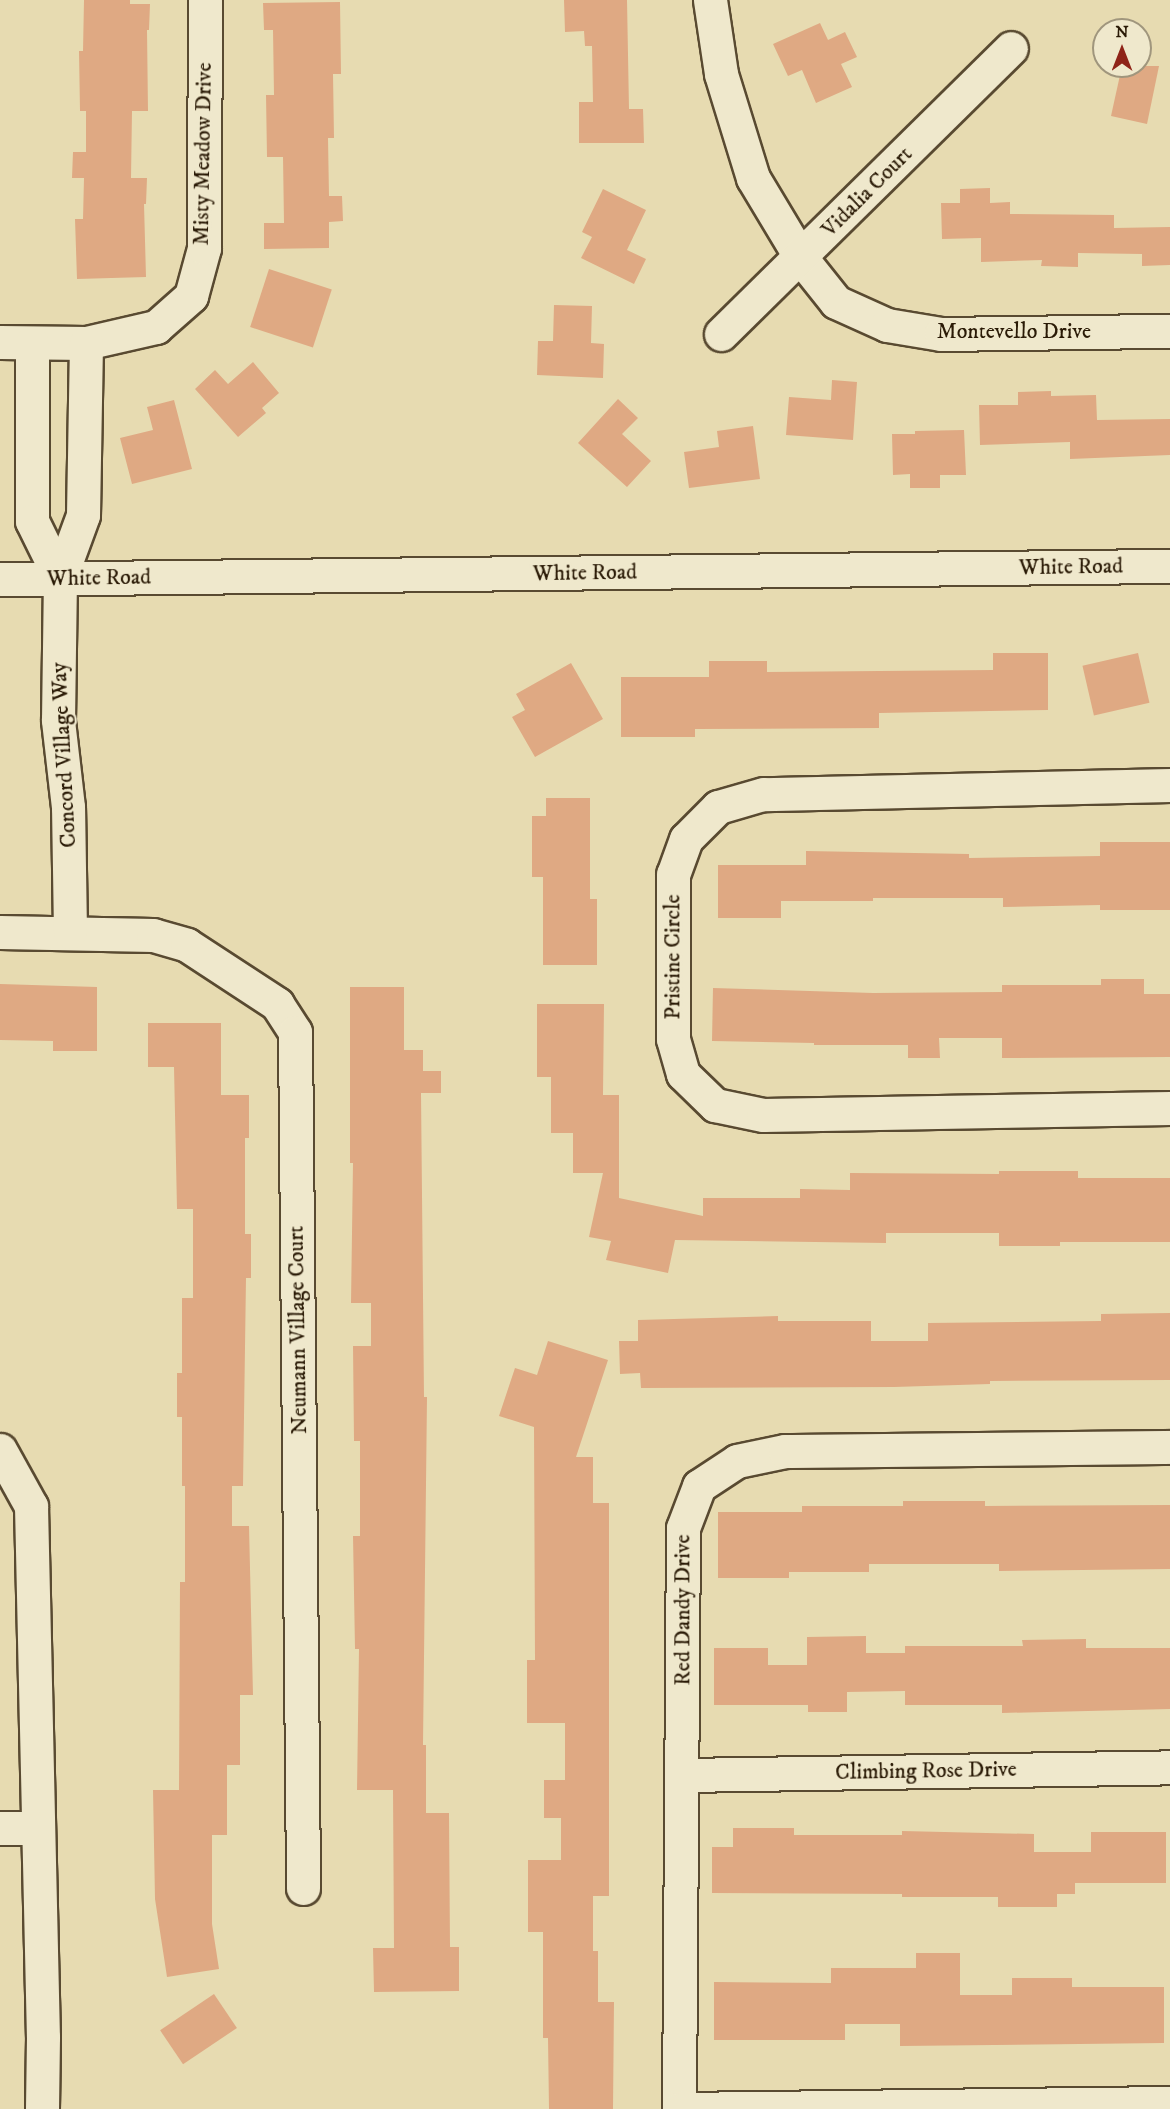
<!DOCTYPE html>
<style>
body{margin:0}
#map{position:relative;width:1170px;height:2109px;overflow:hidden;background:#e7dbb1;font-family:"IM FELL DW Pica",serif}
div>[style]{position:absolute}
.building>*{inset:0;background:#dfa983;transform-origin:0 0}
.roads{filter:drop-shadow(2px 0 #594a31) drop-shadow(-2px 0 #594a31) drop-shadow(0 2px #594a31) drop-shadow(0 -2px #594a31)}
.minor>*{height:33px;margin:-16.5px;padding:0 16.5px;transform-origin:16.5px;border-radius:16.5px;background:#efe8cc}
span{translate:-50% -50%;white-space:nowrap;text-align:center;line-height:1.15;-webkit-text-stroke:4.5px #efe8cc;paint-order:stroke}
.street-label{font-size:22px;color:#2a1a06}
.north{position:absolute;left:1092px;top:18px;width:60px;height:60px;box-sizing:border-box;background:#efe8cc;border:2px solid #a0967d;border-radius:50%;rotate:0deg;font-size:16px;font-weight:700;line-height:24px;text-align:center;color:#2a1a06}
.north::after{content:'';display:block;margin:auto;width:21px;height:27px;background:#8f2418;clip-path:polygon(50% 0,100% 100%,50% 72%,0 100%)}
</style>
<div id="map">
<div class="building">
<i style="clip-path:polygon(84px 0,130px 0,130px 4px,150px 4px,149px 30px,147px 30px,148px 111px,132px 111px,131px 178px,147px 178px,146px 204px,144px 204px,146px 277px,77px 279px,75px 219px,83px 219px,84px 178px,72px 178px,73px 152px,86px 152px,86px 111px,80px 111px,79px 51px,83px 51px)"></i>
<i style="clip-path:polygon(564px 0,627px 0,629px 109px,643px 109px,644px 143px,579px 143px,579px 102px,593px 102px,592px 46px,585px 46px,584px 31px,565px 32px)"></i>
<i style="clip-path:polygon(340px 2px,341px 74px,333px 74px,334px 138px,328px 138px,329px 196px,342px 196px,343px 221px,329px 222px,329px 248px,264px 249px,264px 223px,284px 223px,283px 157px,267px 157px,266px 95px,274px 95px,273px 30px,264px 30px,263px 3px)"></i>
<i style="clip-path:polygon(820px 23px,828px 40px,845px 32px,857px 57px,841px 64px,852px 87px,816px 103px,802px 70px,788px 76px,773px 44px)"></i>
<i style="clip-path:polygon(1122px 66px,1159px 66px,1147px 124px,1111px 116px)"></i>
<i style="clip-path:polygon(990px 188px,990px 203px,1010px 202px,1010px 214px,1114px 215px,1114px 228px,1170px 227px,1170px 265px,1142px 266px,1142px 254px,1078px 253px,1078px 267px,1041px 266px,1042px 260px,981px 262px,981px 238px,942px 239px,941px 203px,960px 203px,960px 189px)"></i>
<i style="clip-path:polygon(603px 189px,646px 210px,627px 250px,646px 259px,634px 284px,581px 258px,592px 237px,582px 232px)"></i>
<i style="left:269px;top:269px;width:66px;height:61px;rotate:18deg"></i>
<i style="clip-path:polygon(554px 305px,592px 306px,591px 343px,604px 344px,603px 378px,537px 375px,538px 341px,553px 341px)"></i>
<i style="clip-path:polygon(253px 362px,279px 393px,262px 408px,266px 413px,238px 437px,195px 389px,215px 370px,228px 384px)"></i>
<i style="clip-path:polygon(832px 380px,857px 382px,853px 440px,786px 435px,789px 397px,831px 400px)"></i>
<i style="clip-path:polygon(1051px 391px,1051px 396px,1096px 395px,1097px 420px,1170px 419px,1170px 455px,1070px 459px,1070px 442px,980px 445px,979px 405px,1018px 405px,1018px 392px)"></i>
<i style="clip-path:polygon(618px 399px,638px 418px,622px 434px,651px 461px,627px 487px,578px 443px)"></i>
<i style="clip-path:polygon(174px 400px,192px 469px,132px 484px,120px 438px,153px 430px,147px 407px)"></i>
<i style="clip-path:polygon(753px 426px,760px 479px,689px 488px,684px 452px,719px 447px,717px 431px)"></i>
<i style="clip-path:polygon(964px 430px,966px 475px,940px 475px,940px 488px,910px 488px,910px 474px,893px 475px,892px 434px,915px 434px,915px 431px)"></i>
<i style="clip-path:polygon(993px 653px,1048px 653px,1048px 710px,879px 713px,879px 728px,695px 729px,695px 737px,621px 737px,621px 677px,709px 677px,709px 661px,767px 661px,767px 672px,993px 670px)"></i>
<i style="left:1138px;top:653px;width:51px;height:57px;rotate:77deg"></i>
<i style="clip-path:polygon(571px 663px,603px 719px,535px 757px,512px 717px,525px 710px,516px 694px)"></i>
<i style="clip-path:polygon(546px 798px,590px 798px,590px 899px,597px 899px,597px 965px,543px 965px,543px 877px,532px 877px,532px 816px,546px 816px)"></i>
<i style="clip-path:polygon(1100px 842px,1170px 842px,1170px 910px,1100px 910px,1100px 905px,1003px 907px,1003px 898px,873px 898px,873px 901px,781px 901px,781px 918px,718px 918px,718px 865px,806px 865px,806px 851px,969px 854px,969px 858px,1100px 856px)"></i>
<i style="clip-path:polygon(1101px 979px,1144px 979px,1144px 994px,1170px 994px,1170px 1057px,1002px 1058px,1002px 1038px,939px 1038px,940px 1058px,908px 1058px,908px 1045px,814px 1045px,814px 1043px,712px 1041px,713px 988px,873px 993px,1002px 992px,1002px 985px,1101px 985px)"></i>
<i style="clip-path:polygon(0 984px,97px 987px,97px 1051px,53px 1051px,53px 1041px,0 1040px)"></i>
<i style="clip-path:polygon(350px 987px,404px 987px,404px 1050px,423px 1050px,423px 1071px,441px 1071px,441px 1093px,421px 1093px,424px 1397px,427px 1397px,423px 1745px,426px 1745px,426px 1813px,449px 1813px,450px 1947px,459px 1947px,459px 1991px,374px 1992px,373px 1948px,394px 1948px,393px 1790px,357px 1790px,359px 1649px,355px 1649px,353px 1536px,360px 1536px,360px 1441px,354px 1441px,353px 1346px,371px 1346px,371px 1303px,351px 1303px,353px 1163px,350px 1163px)"></i>
<i style="clip-path:polygon(537px 1004px,604px 1004px,603px 1095px,619px 1095px,619px 1198px,703px 1216px,703px 1198px,800px 1198px,800px 1189px,850px 1190px,850px 1173px,999px 1174px,999px 1171px,1078px 1171px,1078px 1178px,1170px 1178px,1170px 1242px,1060px 1242px,1060px 1246px,999px 1246px,999px 1233px,886px 1233px,886px 1243px,675px 1240px,668px 1273px,606px 1260px,611px 1241px,589px 1237px,603px 1173px,573px 1173px,573px 1133px,551px 1133px,551px 1077px,537px 1077px)"></i>
<i style="clip-path:polygon(148px 1023px,221px 1023px,221px 1095px,249px 1095px,249px 1138px,245px 1138px,245px 1234px,251px 1234px,251px 1278px,246px 1278px,243px 1486px,232px 1486px,232px 1526px,249px 1526px,253px 1695px,240px 1695px,240px 1765px,227px 1765px,227px 1835px,212px 1835px,212px 1924px,219px 1969px,167px 1977px,155px 1899px,153px 1790px,179px 1790px,180px 1582px,185px 1582px,185px 1486px,182px 1486px,182px 1417px,177px 1417px,177px 1373px,182px 1373px,182px 1298px,193px 1298px,193px 1209px,177px 1209px,174px 1067px,148px 1067px)"></i>
<i style="clip-path:polygon(1170px 1313px,1170px 1380px,990px 1381px,990px 1384px,894px 1387px,641px 1388px,640px 1373px,620px 1374px,619px 1341px,638px 1341px,638px 1320px,778px 1316px,778px 1321px,871px 1321px,871px 1341px,928px 1341px,928px 1323px,1101px 1321px,1101px 1314px)"></i>
<i style="clip-path:polygon(548px 1341px,608px 1360px,576px 1457px,593px 1457px,593px 1503px,609px 1503px,609px 1896px,593px 1896px,593px 1951px,598px 1951px,598px 2002px,614px 2002px,613px 2109px,549px 2109px,548px 2038px,543px 2038px,543px 1932px,528px 1932px,528px 1860px,561px 1860px,561px 1818px,544px 1818px,544px 1780px,565px 1780px,565px 1723px,527px 1723px,527px 1660px,535px 1660px,534px 1427px,499px 1416px,515px 1368px,537px 1375px)"></i>
<i style="clip-path:polygon(903px 1501px,985px 1501px,985px 1506px,1170px 1505px,1170px 1569px,999px 1571px,999px 1564px,869px 1564px,869px 1572px,789px 1572px,789px 1578px,718px 1578px,718px 1512px,802px 1512px,802px 1506px,903px 1506px)"></i>
<i style="clip-path:polygon(866px 1636px,866px 1653px,905px 1653px,905px 1646px,1023px 1646px,1022px 1640px,1086px 1639px,1086px 1648px,1170px 1648px,1170px 1709px,1002px 1713px,1002px 1705px,905px 1705px,905px 1691px,847px 1692px,847px 1712px,808px 1712px,808px 1705px,714px 1705px,714px 1648px,768px 1648px,768px 1665px,807px 1665px,807px 1637px)"></i>
<i style="clip-path:polygon(733px 1828px,794px 1828px,794px 1835px,902px 1835px,902px 1831px,1034px 1834px,1034px 1852px,1091px 1852px,1091px 1832px,1166px 1832px,1166px 1883px,1075px 1883px,1075px 1894px,1057px 1894px,1057px 1907px,998px 1907px,998px 1897px,902px 1897px,902px 1894px,712px 1893px,712px 1847px,733px 1847px)"></i>
<i style="clip-path:polygon(916px 1953px,960px 1953px,960px 1995px,1012px 1995px,1012px 1978px,1072px 1978px,1072px 1987px,1164px 1987px,1164px 2043px,900px 2046px,900px 2024px,845px 2024px,845px 2040px,714px 2040px,714px 1982px,831px 1983px,831px 1968px,916px 1968px)"></i>
<i style="left:214px;top:1994px;width:41px;height:65px;rotate:56deg"></i>
</div>
<div class="roads">
<div class="minor">
<i style="left:710px;top:0;width:75px;rotate:81.5deg"></i>
<i style="left:721px;top:74px;width:109px;rotate:72.9deg"></i>
<i style="left:753px;top:178px;width:93px;rotate:59deg"></i>
<i style="left:801px;top:258px;width:56px;rotate:51.5deg"></i>
<i style="left:836px;top:302px;width:56px;rotate:24.3deg"></i>
<i style="left:887px;top:325px;width:55px;rotate:9.5deg"></i>
<i style="left:941px;top:334px;width:229px;rotate:-0.8deg"></i>
<i style="left:721px;top:334px;width:407px;rotate:-44.6deg"></i>
<i style="left:0;top:342px;width:86px;rotate:0.7deg"></i>
<i style="left:86px;top:343px;width:72px;rotate:-12.9deg"></i>
<i style="left:156px;top:327px;width:47px;rotate:-41.5deg"></i>
<i style="left:191px;top:296px;width:50px;rotate:-74.8deg"></i>
<i style="left:204px;top:248px;width:248px;rotate:-89.8deg"></i>
<i style="left:32px;top:343px;width:178px;rotate:90deg"></i>
<i style="left:32px;top:521px;width:64px;rotate:63.8deg"></i>
<i style="left:0;top:579px;width:1170px;rotate:-0.64deg"></i>
<i style="left:1170px;top:785px;width:407px;rotate:178.7deg"></i>
<i style="left:763px;top:794px;width:47px;rotate:163.9deg"></i>
<i style="left:718px;top:807px;width:45px;rotate:135deg"></i>
<i style="left:686px;top:839px;width:37px;rotate:110deg"></i>
<i style="left:673px;top:874px;width:165px;rotate:90deg"></i>
<i style="left:673px;top:1039px;width:36px;rotate:74deg"></i>
<i style="left:683px;top:1074px;width:45px;rotate:44.1deg"></i>
<i style="left:715px;top:1105px;width:49px;rotate:11.8deg"></i>
<i style="left:763px;top:1115px;width:407px;rotate:-1deg"></i>
<i style="left:0;top:932px;width:153px;rotate:1.1deg"></i>
<i style="left:153px;top:935px;width:35px;rotate:16deg"></i>
<i style="left:187px;top:945px;width:108px;rotate:33.2deg"></i>
<i style="left:277px;top:1004px;width:33px;rotate:57deg"></i>
<i style="left:295px;top:1032px;width:856px;rotate:89.46deg"></i>
<i style="left:70px;top:932px;width:125px;rotate:-90.9deg"></i>
<i style="left:68px;top:807px;width:88px;rotate:-96.6deg"></i>
<i style="left:58px;top:720px;width:142px;rotate:-89.2deg"></i>
<i style="left:60px;top:578px;width:67px;rotate:-69.9deg"></i>
<i style="left:83px;top:515px;width:172px;rotate:-89deg"></i>
<i style="left:0;top:1450px;width:64px;rotate:61deg"></i>
<i style="left:31px;top:1506px;width:531px;rotate:88.71deg"></i>
<i style="left:43px;top:2037px;width:72px;rotate:90.8deg"></i>
<i style="left:683px;top:1775px;width:487px;rotate:-0.9deg"></i>
<i style="left:0;top:1828px;width:38px"></i>
<i style="left:679px;top:2109px;width:581px;rotate:-89.61deg"></i>
<i style="left:683px;top:1528px;width:45px;rotate:-69.1deg"></i>
<i style="left:699px;top:1486px;width:45px;rotate:-33.3deg"></i>
<i style="left:737px;top:1461px;width:49px;rotate:-11.8deg"></i>
<i style="left:785px;top:1451px;width:385px;rotate:-0.6deg"></i>
<i style="left:679px;top:2109px;width:491px;rotate:-0.7deg"></i>
</div>
</div>
<div class="street-label">
<span style="left:203px;top:154px;rotate:-89deg">Misty Meadow Drive</span>
<span style="left:867px;top:192px;rotate:-45deg">Vidalia Court</span>
<span style="left:1014px;top:332px">Montevello Drive</span>
<span style="left:1071px;top:567px;rotate:-1deg">White Road</span>
<span style="left:585px;top:573px;rotate:-1deg">White Road</span>
<span style="left:99px;top:578px;rotate:-1deg">White Road</span>
<span style="left:64px;top:755px;rotate:-93deg">Concord Village Way</span>
<span style="left:673px;top:957px;rotate:-90deg">Pristine Circle</span>
<span style="left:298px;top:1330px;rotate:-91deg">Neumann Village Court</span>
<span style="left:683px;top:1610px;rotate:-90deg">Red Dandy Drive</span>
<span style="left:926px;top:1771px;rotate:-1deg">Climbing Rose Drive</span>
</div>
<div class="north">N</div>
</div>
